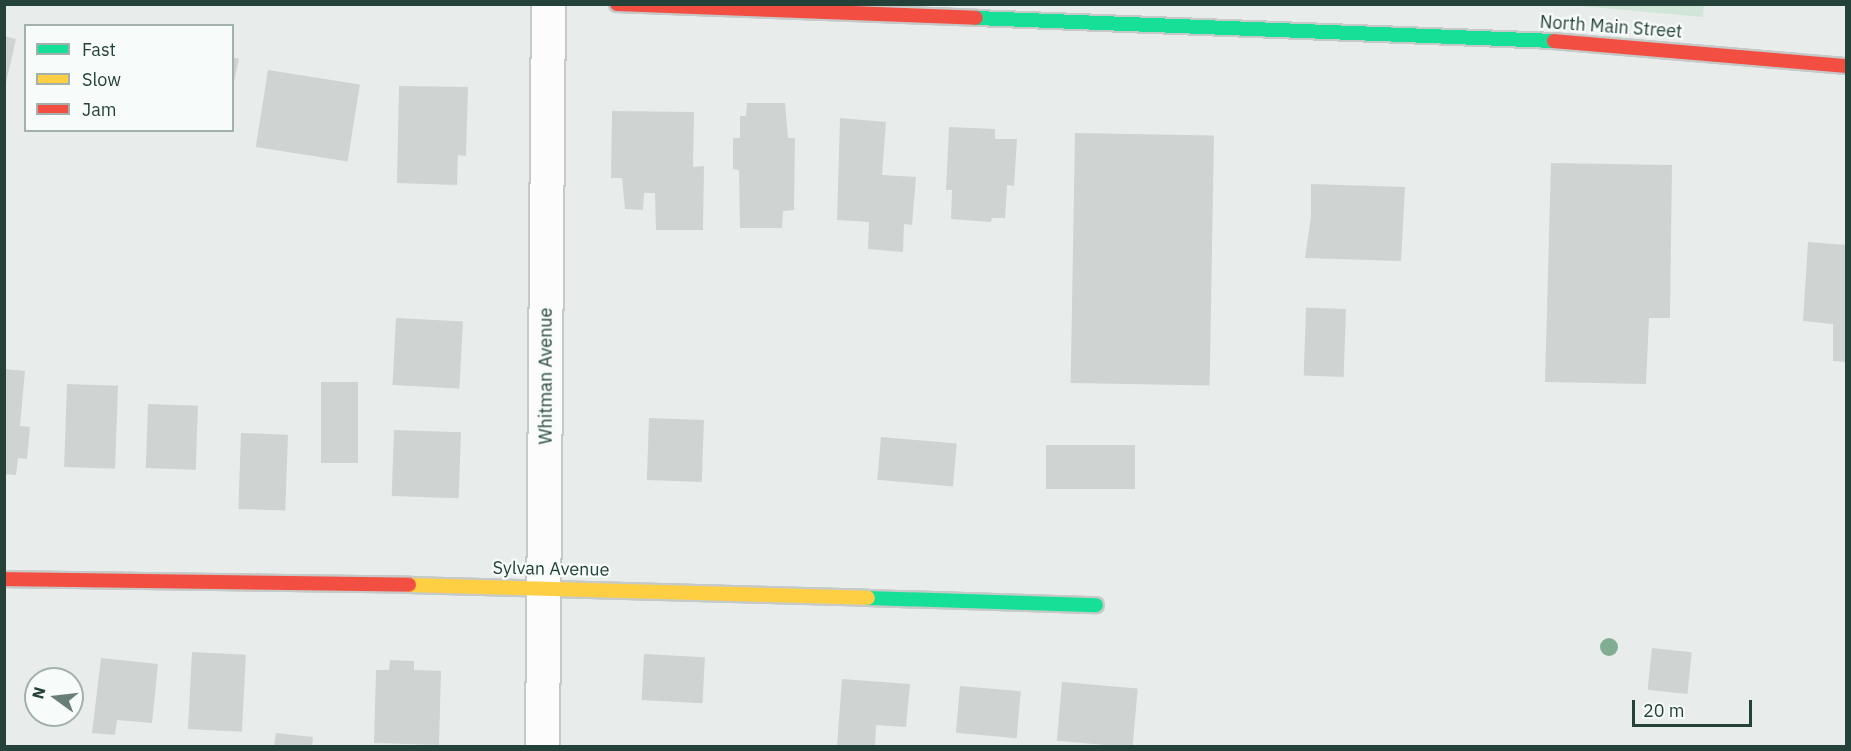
<!DOCTYPE html>
<style>
body{margin:0}
#map{position:relative;width:1851px;height:751px;overflow:hidden;background:#e8edeb;font-family:"IBM Plex Sans",sans-serif}
div>[style]{position:absolute}
.green>*{inset:0;background:#d1e6d8}
.building>*{inset:0;background:#cfd4d2;transform-origin:0 0}
.roads{filter:drop-shadow(2px 0 #c5cac8) drop-shadow(-2px 0 #c5cac8) drop-shadow(0 2px #c5cac8) drop-shadow(0 -2px #c5cac8)}
.street>*{height:33px;margin:-16.5px;padding:0 16.5px;transform-origin:16.5px;border-radius:16.5px;background:#fcfcfc}
.fast>*{height:14px;margin:-7px;padding:0 7px;transform-origin:7px;border-radius:7px;background:#16e098}
.slow>*{height:14px;margin:-7px;padding:0 7px;transform-origin:7px;border-radius:7px;background:#ffcf43}
.jam>*{height:14px;margin:-7px;padding:0 7px;transform-origin:7px;border-radius:7px;background:#f24e42}
.trees>*{width:18px;height:18px;margin:-9px;border-radius:50%;background:#81ae93}
span{translate:-50% -50%;white-space:nowrap;text-align:center;line-height:1.15;-webkit-text-stroke:4.5px #f7fbf9;paint-order:stroke}
.street-label{font-size:18px;color:#24423a}
.frame{position:absolute;inset:0;border:6px solid #24423a;pointer-events:none}
.legend{position:absolute;left:24px;top:24px;width:210px;height:108px;box-sizing:border-box;background:#f7fbf9;border:2px solid #a3b1ad;margin:0;padding:8px 10px;list-style:none;font-size:18px;color:#24423a}
.legend li{display:flex;align-items:center;gap:12px;height:30px}
.legend b{width:30px;border:2px solid #a3b1ad}
.north{position:absolute;left:24px;top:667px;width:60px;height:60px;box-sizing:border-box;background:#f7fbf9;border:2px solid #a3b1ad;border-radius:50%;rotate:285deg;font-size:16px;font-weight:700;line-height:24px;text-align:center;color:#24423a}
.north::after{content:'';display:block;margin:auto;width:21px;height:27px;background:#697e78;clip-path:polygon(50% 0,100% 100%,50% 72%,0 100%)}
.scale{position:absolute;left:1632px;top:700px;width:120px;height:27px;box-sizing:border-box;border:3px solid #24423a;border-top:0;padding-left:8px;font-size:18px;line-height:21px;white-space:nowrap;color:#24423a;-webkit-text-stroke:4px #f7fbf9;paint-order:stroke}
</style>
<div id="map">
<div class="green">
<i style="clip-path:polygon(1568px 5px,1704px 5px,1703px 17px)"></i>
</div>
<div class="building">
<i style="clip-path:polygon(4px 36px,16px 39px,5px 87px,4px 87px)"></i>
<i style="clip-path:polygon(232px 57px,239px 59px,233px 86px,232px 85px)"></i>
<i style="left:268px;top:70px;width:93px;height:78px;rotate:9deg"></i>
<i style="clip-path:polygon(399px 86px,468px 87px,466px 156px,458px 155px,457px 185px,397px 183px)"></i>
<i style="clip-path:polygon(747px 103px,785px 103px,788px 138px,795px 138px,794px 210px,783px 211px,782px 228px,740px 228px,739px 170px,733px 169px,733px 138px,740px 138px,740px 116px,746px 116px)"></i>
<i style="clip-path:polygon(612px 111px,694px 112px,693px 167px,704px 166px,703px 230px,656px 230px,655px 193px,644px 193px,643px 210px,625px 209px,622px 178px,611px 178px)"></i>
<i style="clip-path:polygon(840px 118px,886px 122px,882px 175px,916px 177px,912px 225px,904px 224px,903px 252px,868px 249px,869px 222px,837px 220px)"></i>
<i style="clip-path:polygon(949px 127px,995px 129px,995px 139px,1017px 139px,1014px 186px,1007px 185px,1005px 218px,992px 218px,991px 222px,951px 219px,952px 190px,946px 190px)"></i>
<i style="left:1075px;top:133px;width:139px;height:250px;rotate:1deg"></i>
<i style="clip-path:polygon(1551px 163px,1672px 165px,1670px 318px,1649px 318px,1646px 384px,1545px 382px)"></i>
<i style="clip-path:polygon(1311px 184px,1405px 187px,1401px 261px,1305px 258px,1311px 217px)"></i>
<i style="clip-path:polygon(1808px 242px,1846px 245px,1846px 362px,1833px 361px,1833px 324px,1803px 321px)"></i>
<i style="left:1346px;top:309px;width:68px;height:40px;rotate:92deg"></i>
<i style="left:396px;top:318px;width:67px;height:67px;rotate:3deg"></i>
<i style="clip-path:polygon(4px 369px,25px 371px,20px 426px,30px 427px,27px 459px,18px 458px,16px 475px,4px 474px)"></i>
<i style="left:321px;top:382px;width:37px;height:81px"></i>
<i style="left:67px;top:384px;width:51px;height:83px;rotate:2deg"></i>
<i style="left:148px;top:404px;width:50px;height:64px;rotate:2deg"></i>
<i style="left:649px;top:418px;width:55px;height:62px;rotate:2deg"></i>
<i style="left:394px;top:430px;width:67px;height:66px;rotate:2deg"></i>
<i style="left:241px;top:433px;width:47px;height:76px;rotate:2deg"></i>
<i style="left:881px;top:437px;width:76px;height:43px;rotate:5deg"></i>
<i style="left:1046px;top:445px;width:89px;height:44px"></i>
<i style="left:1652px;top:648px;width:40px;height:42px;rotate:6deg"></i>
<i style="left:192px;top:652px;width:54px;height:77px;rotate:3deg"></i>
<i style="left:644px;top:654px;width:61px;height:46px;rotate:3deg"></i>
<i style="clip-path:polygon(101px 658px,158px 664px,152px 723px,117px 720px,115px 735px,92px 733px)"></i>
<i style="clip-path:polygon(390px 660px,414px 661px,414px 670px,441px 671px,439px 745px,374px 743px,376px 670px,389px 670px)"></i>
<i style="clip-path:polygon(842px 679px,910px 684px,906px 727px,876px 725px,875px 746px,837px 746px)"></i>
<i style="left:1062px;top:682px;width:76px;height:59px;rotate:5deg"></i>
<i style="left:960px;top:686px;width:61px;height:47px;rotate:5deg"></i>
<i style="clip-path:polygon(276px 733px,313px 737px,312px 746px,274px 746px)"></i>
</div>
<div class="roads">
<div class="street">
<i style="left:542px;top:746px;width:742px;rotate:-89.54deg"></i>
</div>
<div class="fast">
<i style="left:976px;top:18px;width:578px;rotate:2.28deg"></i>
<i style="left:868px;top:598px;width:228px;rotate:1.8deg"></i>
</div>
<div class="slow">
<i style="left:409px;top:585px;width:459px;rotate:1.6deg"></i>
</div>
<div class="jam">
<i style="left:617px;top:4px;width:359px;rotate:2.2deg"></i>
<i style="left:1554px;top:41px;width:293px;rotate:4.9deg"></i>
<i style="left:4px;top:579px;width:405px;rotate:0.8deg"></i>
</div>
</div>
<div class="trees">
<i style="left:1609px;top:647px"></i>
</div>
<div class="street-label">
<span style="left:1611px;top:27px;rotate:4deg">North Main Street</span>
<span style="left:546px;top:376px;rotate:-90deg">Whitman Avenue</span>
<span style="left:551px;top:569px;rotate:1deg">Sylvan Avenue</span>
</div>
<div class="frame"></div>
<ul class="legend">
<li><b style="height:8px;background:#16e098"></b>Fast</li>
<li><b style="height:8px;background:#ffcf43"></b>Slow</li>
<li><b style="height:8px;background:#f24e42"></b>Jam</li>
</ul>
<div class="north">N</div>
<div class="scale">20 m</div>
</div>
